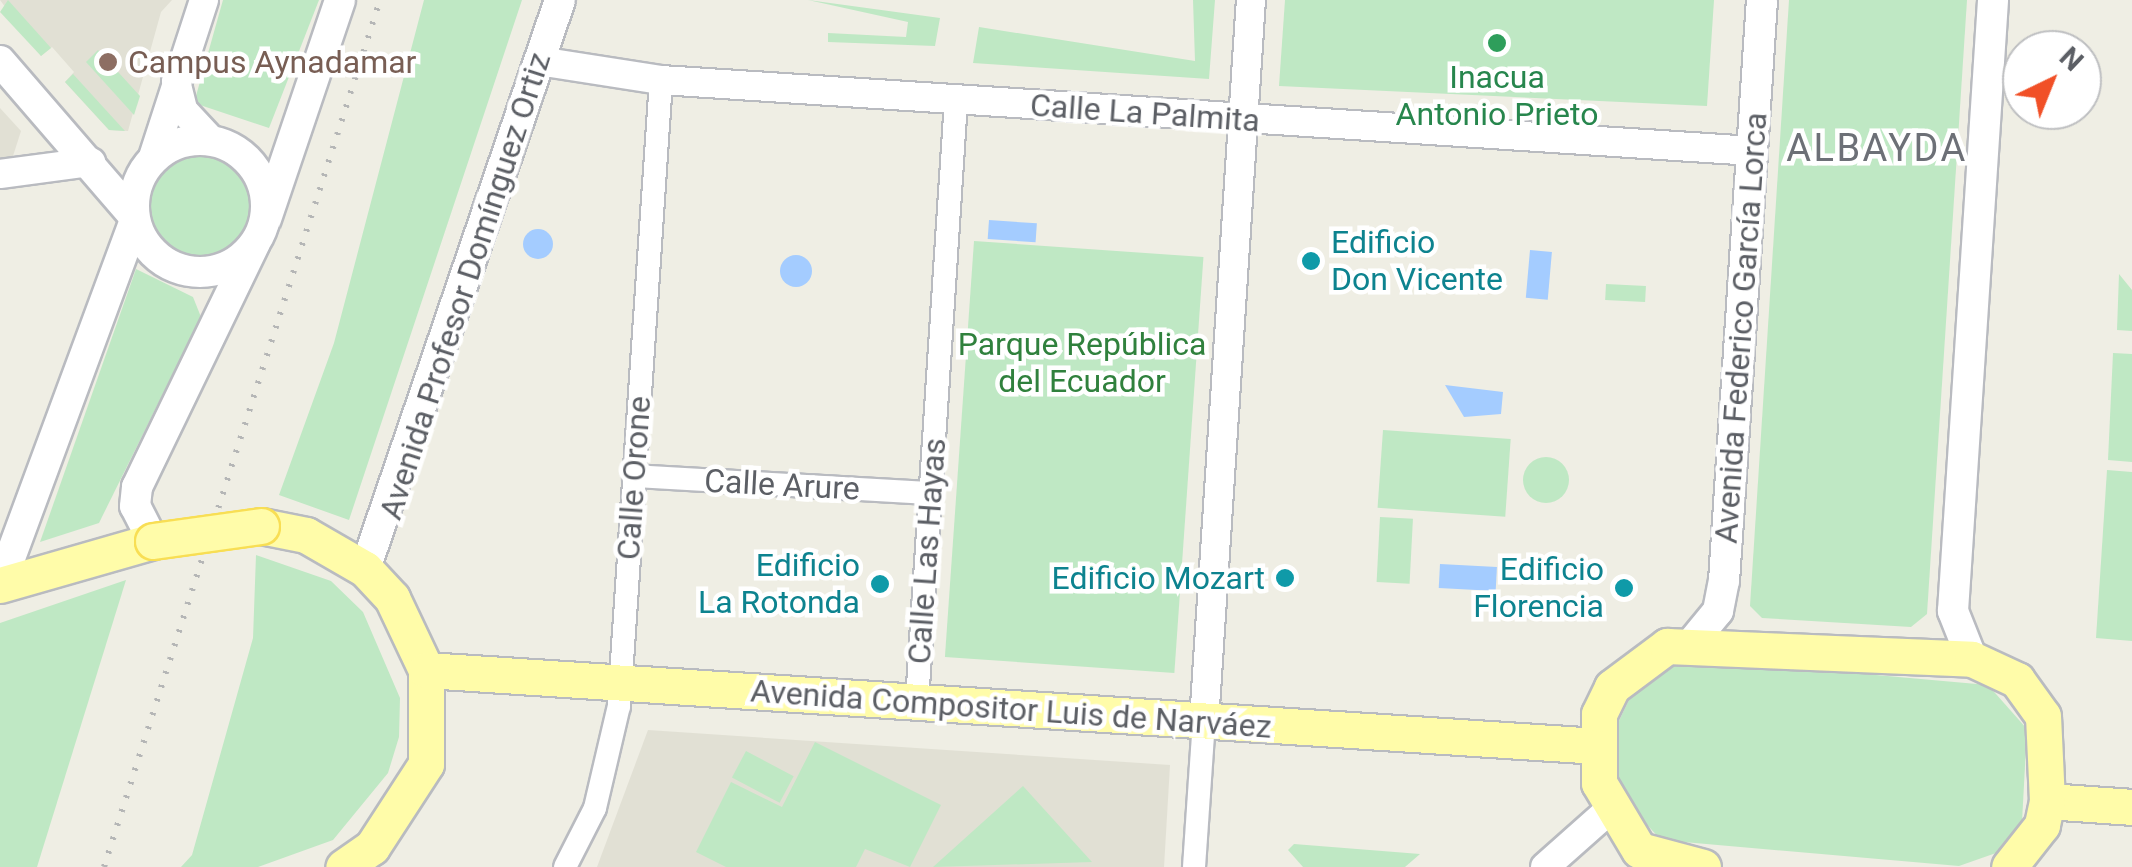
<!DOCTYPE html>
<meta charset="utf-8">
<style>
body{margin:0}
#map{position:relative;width:2132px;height:867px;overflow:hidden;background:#efeee4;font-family:Roboto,sans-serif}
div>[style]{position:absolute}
.education>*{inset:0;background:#e1e0d4}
.green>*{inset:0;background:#bfe8c4;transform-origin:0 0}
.round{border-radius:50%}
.water>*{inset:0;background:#a4ccff;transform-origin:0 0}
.roads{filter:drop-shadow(2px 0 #b9bbc0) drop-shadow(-2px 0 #b9bbc0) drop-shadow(0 2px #b9bbc0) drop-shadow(0 -2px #b9bbc0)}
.minor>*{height:22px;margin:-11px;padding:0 11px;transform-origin:11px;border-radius:11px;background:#fff}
.tertiary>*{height:28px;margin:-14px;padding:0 14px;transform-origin:14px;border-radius:14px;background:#fff}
.secondary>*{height:30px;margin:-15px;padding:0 15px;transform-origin:15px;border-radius:15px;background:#fff}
.secondary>.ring{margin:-15px;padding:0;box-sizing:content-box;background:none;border:30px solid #fff;border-radius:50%}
.primary>*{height:35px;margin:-17.5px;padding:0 17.5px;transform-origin:17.5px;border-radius:17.5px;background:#fffca9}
.rail>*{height:6px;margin-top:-3px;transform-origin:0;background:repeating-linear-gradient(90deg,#b5b6b6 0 2.5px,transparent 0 14.5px)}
.bridges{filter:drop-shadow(2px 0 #f8de54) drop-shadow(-2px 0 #f8de54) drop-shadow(0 2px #f8de54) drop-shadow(0 -2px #f8de54)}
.primary-bridge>*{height:35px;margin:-17.5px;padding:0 17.5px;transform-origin:17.5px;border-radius:17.5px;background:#fffca9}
.dots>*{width:28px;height:28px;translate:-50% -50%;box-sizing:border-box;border:5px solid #fff;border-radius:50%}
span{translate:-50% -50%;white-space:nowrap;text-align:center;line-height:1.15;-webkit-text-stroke:9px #fff;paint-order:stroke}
.education-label{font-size:32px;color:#785e54}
.left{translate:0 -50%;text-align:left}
.leisure-label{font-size:32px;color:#27864d}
.street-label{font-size:32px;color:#5c5f65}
.culture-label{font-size:32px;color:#0d838f}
.right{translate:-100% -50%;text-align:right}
.park-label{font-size:32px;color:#30813d}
.quarter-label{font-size:38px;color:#6d7077;letter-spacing:2.5px}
.north{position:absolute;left:2002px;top:30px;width:100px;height:100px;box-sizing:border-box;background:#fff;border:2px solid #bebfc1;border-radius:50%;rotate:43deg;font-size:28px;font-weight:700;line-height:40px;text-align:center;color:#5c5f65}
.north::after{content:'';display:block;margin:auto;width:35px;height:45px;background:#f15027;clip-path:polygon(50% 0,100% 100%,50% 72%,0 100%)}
</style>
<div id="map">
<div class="education">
<i style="clip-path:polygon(0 0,172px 0,161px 12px,128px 131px,109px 130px,65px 82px,74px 72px,52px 47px,41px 56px)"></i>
<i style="clip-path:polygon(0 108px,21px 131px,13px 156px,0 159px)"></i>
<i style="clip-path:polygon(648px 730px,1170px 765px,1164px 867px,597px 867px)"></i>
</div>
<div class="green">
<i style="clip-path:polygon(8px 0,51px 48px,41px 56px,0 12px)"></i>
<i style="clip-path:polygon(223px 0,319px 0,269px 128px,194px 103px)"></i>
<i style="clip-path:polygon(424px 0,522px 0,349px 520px,279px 495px,334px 343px)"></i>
<i style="clip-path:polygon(808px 0,940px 18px,935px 46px,828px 42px,828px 33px,906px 37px,908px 22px)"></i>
<i style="clip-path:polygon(1193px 0,1215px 0,1209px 79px,973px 63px,979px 27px,1195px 61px)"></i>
<i style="clip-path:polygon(1285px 0,1714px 0,1707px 106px,1279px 86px)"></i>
<i style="clip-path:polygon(1789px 0,1967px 0,1927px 614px,1911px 627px,1762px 618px,1750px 606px)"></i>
<i style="clip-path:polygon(98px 50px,140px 96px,134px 115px,86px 62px)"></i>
<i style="clip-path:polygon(73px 74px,125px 131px,109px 130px,65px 82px)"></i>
<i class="round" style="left:142px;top:149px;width:114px;height:114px"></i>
<i style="left:974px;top:241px;width:230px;height:417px;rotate:4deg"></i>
<i style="clip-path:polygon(136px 269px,193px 297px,201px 317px,99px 523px,40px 542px)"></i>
<i style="clip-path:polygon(2119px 274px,2132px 290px,2132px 331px,2117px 330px)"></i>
<i style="left:1606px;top:284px;width:40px;height:16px;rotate:3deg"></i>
<i style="clip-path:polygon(2113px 353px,2132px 354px,2132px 462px,2108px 460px)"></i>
<i style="left:1383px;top:430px;width:128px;height:78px;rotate:4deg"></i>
<i class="round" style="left:1523px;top:457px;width:46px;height:46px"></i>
<i style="clip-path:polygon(2107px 470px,2132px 472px,2132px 641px,2096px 638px)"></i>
<i style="left:1380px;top:517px;width:33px;height:65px;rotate:3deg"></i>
<i style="clip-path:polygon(256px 555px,331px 581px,363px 612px,400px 698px,399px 737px,388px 773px,333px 840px,258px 867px,181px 867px,192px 855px,253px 638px)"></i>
<i style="clip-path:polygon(126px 580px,37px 867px,0 867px,0 623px)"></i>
<i style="clip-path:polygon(1687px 658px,1988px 685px,2027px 729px,2022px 822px,1996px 853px,1959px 866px,1661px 840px,1618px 793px,1617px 725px,1637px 683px)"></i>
<i style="clip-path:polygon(815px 742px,941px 805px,910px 867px,865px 849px,856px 867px,726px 867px,696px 852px,731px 782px,782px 807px)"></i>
<i style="left:746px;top:751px;width:54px;height:30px;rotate:28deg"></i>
<i style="clip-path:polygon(1023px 786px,1092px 862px,933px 867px)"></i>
<i style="clip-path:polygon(1294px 844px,1420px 854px,1405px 867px,1303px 867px,1288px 850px)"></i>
</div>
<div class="water">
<i style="left:989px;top:220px;width:48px;height:19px;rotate:4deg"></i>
<i class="round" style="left:523px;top:229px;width:30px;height:30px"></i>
<i style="left:1530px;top:250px;width:22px;height:48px;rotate:5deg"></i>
<i class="round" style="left:780px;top:255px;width:32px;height:32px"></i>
<i style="clip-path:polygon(1445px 385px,1503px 392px,1501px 414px,1464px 417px)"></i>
<i style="left:1440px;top:564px;width:57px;height:24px;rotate:3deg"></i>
</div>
<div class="roads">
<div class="minor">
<i style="left:634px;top:476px;width:297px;rotate:3.3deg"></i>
<i style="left:917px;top:702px;width:603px;rotate:-86.29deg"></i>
<i style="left:565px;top:867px;width:66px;rotate:-63deg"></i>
<i style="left:595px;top:808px;width:105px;rotate:-76.8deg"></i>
<i style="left:619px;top:706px;width:627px;rotate:-86.16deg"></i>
<i style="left:1194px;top:867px;width:145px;rotate:-86.1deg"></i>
</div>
<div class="tertiary">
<i style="left:539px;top:61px;width:123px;rotate:8.9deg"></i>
<i style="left:661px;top:80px;width:1093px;rotate:3.72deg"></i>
<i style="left:176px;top:81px;width:30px;rotate:76deg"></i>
<i style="left:183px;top:110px;width:40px;rotate:47deg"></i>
<i style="left:153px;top:157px;width:165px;rotate:-72deg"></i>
<i style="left:0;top:174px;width:92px;rotate:-7.5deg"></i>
<i style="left:1204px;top:722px;width:724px;rotate:-86.28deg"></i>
<i style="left:1545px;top:867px;width:84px;rotate:-41.6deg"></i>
</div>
<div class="secondary">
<i style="left:0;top:61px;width:203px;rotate:49.2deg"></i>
<i class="ring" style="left:134px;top:140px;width:102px;height:102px"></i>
<i style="left:266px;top:219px;width:231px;rotate:-71.3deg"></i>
<i style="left:153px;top:541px;width:39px;rotate:-117deg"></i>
<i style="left:135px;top:506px;width:19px;rotate:-84deg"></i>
<i style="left:137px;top:487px;width:269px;rotate:-64.2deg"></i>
<i style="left:365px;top:569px;width:601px;rotate:-71.08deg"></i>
<i style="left:0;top:585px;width:388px;rotate:-69.7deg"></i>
<i style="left:1690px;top:645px;width:44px;rotate:-50.5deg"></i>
<i style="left:1718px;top:611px;width:31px;rotate:-79deg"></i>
<i style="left:1724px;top:581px;width:582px;rotate:-86.26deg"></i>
<i style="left:1972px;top:659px;width:52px;rotate:-111.6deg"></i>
<i style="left:1953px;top:611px;width:612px;rotate:-86.25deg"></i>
</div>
<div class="primary">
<i style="left:261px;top:526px;width:46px;rotate:11.3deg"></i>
<i style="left:306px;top:535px;width:68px;rotate:30deg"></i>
<i style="left:365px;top:569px;width:40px;rotate:47deg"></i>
<i style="left:392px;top:598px;width:80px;rotate:64.7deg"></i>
<i style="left:426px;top:670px;width:94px;rotate:90deg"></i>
<i style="left:426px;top:764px;width:99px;rotate:123deg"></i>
<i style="left:372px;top:847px;width:35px;rotate:145deg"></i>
<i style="left:0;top:585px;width:159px;rotate:-16deg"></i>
<i style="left:426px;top:670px;width:1173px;rotate:3.71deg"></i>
<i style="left:2047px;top:801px;width:85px;rotate:4deg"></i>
<i style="left:1703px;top:867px;width:66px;rotate:-165.1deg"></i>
<i style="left:1639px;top:850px;width:78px;rotate:-120.8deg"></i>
<i style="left:1599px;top:783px;width:69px;rotate:-90deg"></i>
<i style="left:1599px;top:714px;width:30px;rotate:-64deg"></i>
<i style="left:1612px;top:687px;width:69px;rotate:-36.7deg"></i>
<i style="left:1667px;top:646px;width:305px;rotate:2.4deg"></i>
<i style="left:1972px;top:659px;width:50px;rotate:25deg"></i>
<i style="left:2017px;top:680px;width:44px;rotate:54.2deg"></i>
<i style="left:2043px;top:716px;width:85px;rotate:87.3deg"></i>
<i style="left:2047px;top:801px;width:25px;rotate:102deg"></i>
<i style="left:2042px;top:825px;width:53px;rotate:128.2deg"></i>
</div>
</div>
<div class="rail">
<i style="left:104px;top:867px;width:910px;rotate:-72.34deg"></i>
</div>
<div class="bridges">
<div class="primary-bridge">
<i style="left:153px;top:541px;width:109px;rotate:-7.9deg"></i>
</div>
</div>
<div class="dots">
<i style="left:1497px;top:43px;background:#2e9e5b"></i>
<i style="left:108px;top:62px;background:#8d6e63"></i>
<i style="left:1311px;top:261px;background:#0f9aa8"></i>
<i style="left:1285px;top:578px;background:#0f9aa8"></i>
<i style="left:880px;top:584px;background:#0f9aa8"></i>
<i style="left:1624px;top:588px;background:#0f9aa8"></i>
</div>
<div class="education-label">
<span class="left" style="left:128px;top:62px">Campus Aynadamar</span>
</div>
<div class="leisure-label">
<span style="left:1497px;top:96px">Inacua<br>Antonio Prieto</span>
</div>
<div class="street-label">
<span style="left:1145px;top:113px;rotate:4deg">Calle La Palmita</span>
<span style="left:465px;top:286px;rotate:-72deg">Avenida Profesor Domínguez Ortiz</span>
<span style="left:1741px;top:328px;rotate:-86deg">Avenida Federico García Lorca</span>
<span style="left:634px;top:478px;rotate:-86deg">Calle Orone</span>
<span style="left:782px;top:485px;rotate:3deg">Calle Arure</span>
<span style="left:927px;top:551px;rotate:-86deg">Calle Las Hayas</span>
<span style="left:1011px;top:709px;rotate:4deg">Avenida Compositor Luis de Narváez</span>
</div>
<div class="culture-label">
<span class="left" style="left:1331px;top:261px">Edificio<br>Don Vicente</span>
<span class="right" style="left:860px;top:584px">Edificio<br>La Rotonda</span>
<span class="right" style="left:1604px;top:588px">Edificio<br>Florencia</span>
<span class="right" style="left:1265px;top:578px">Edificio Mozart</span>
</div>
<div class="park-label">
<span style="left:1082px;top:363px">Parque República<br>del Ecuador</span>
</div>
<div class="quarter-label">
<span style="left:1877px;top:149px">ALBAYDA</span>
</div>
<div class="north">N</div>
</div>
